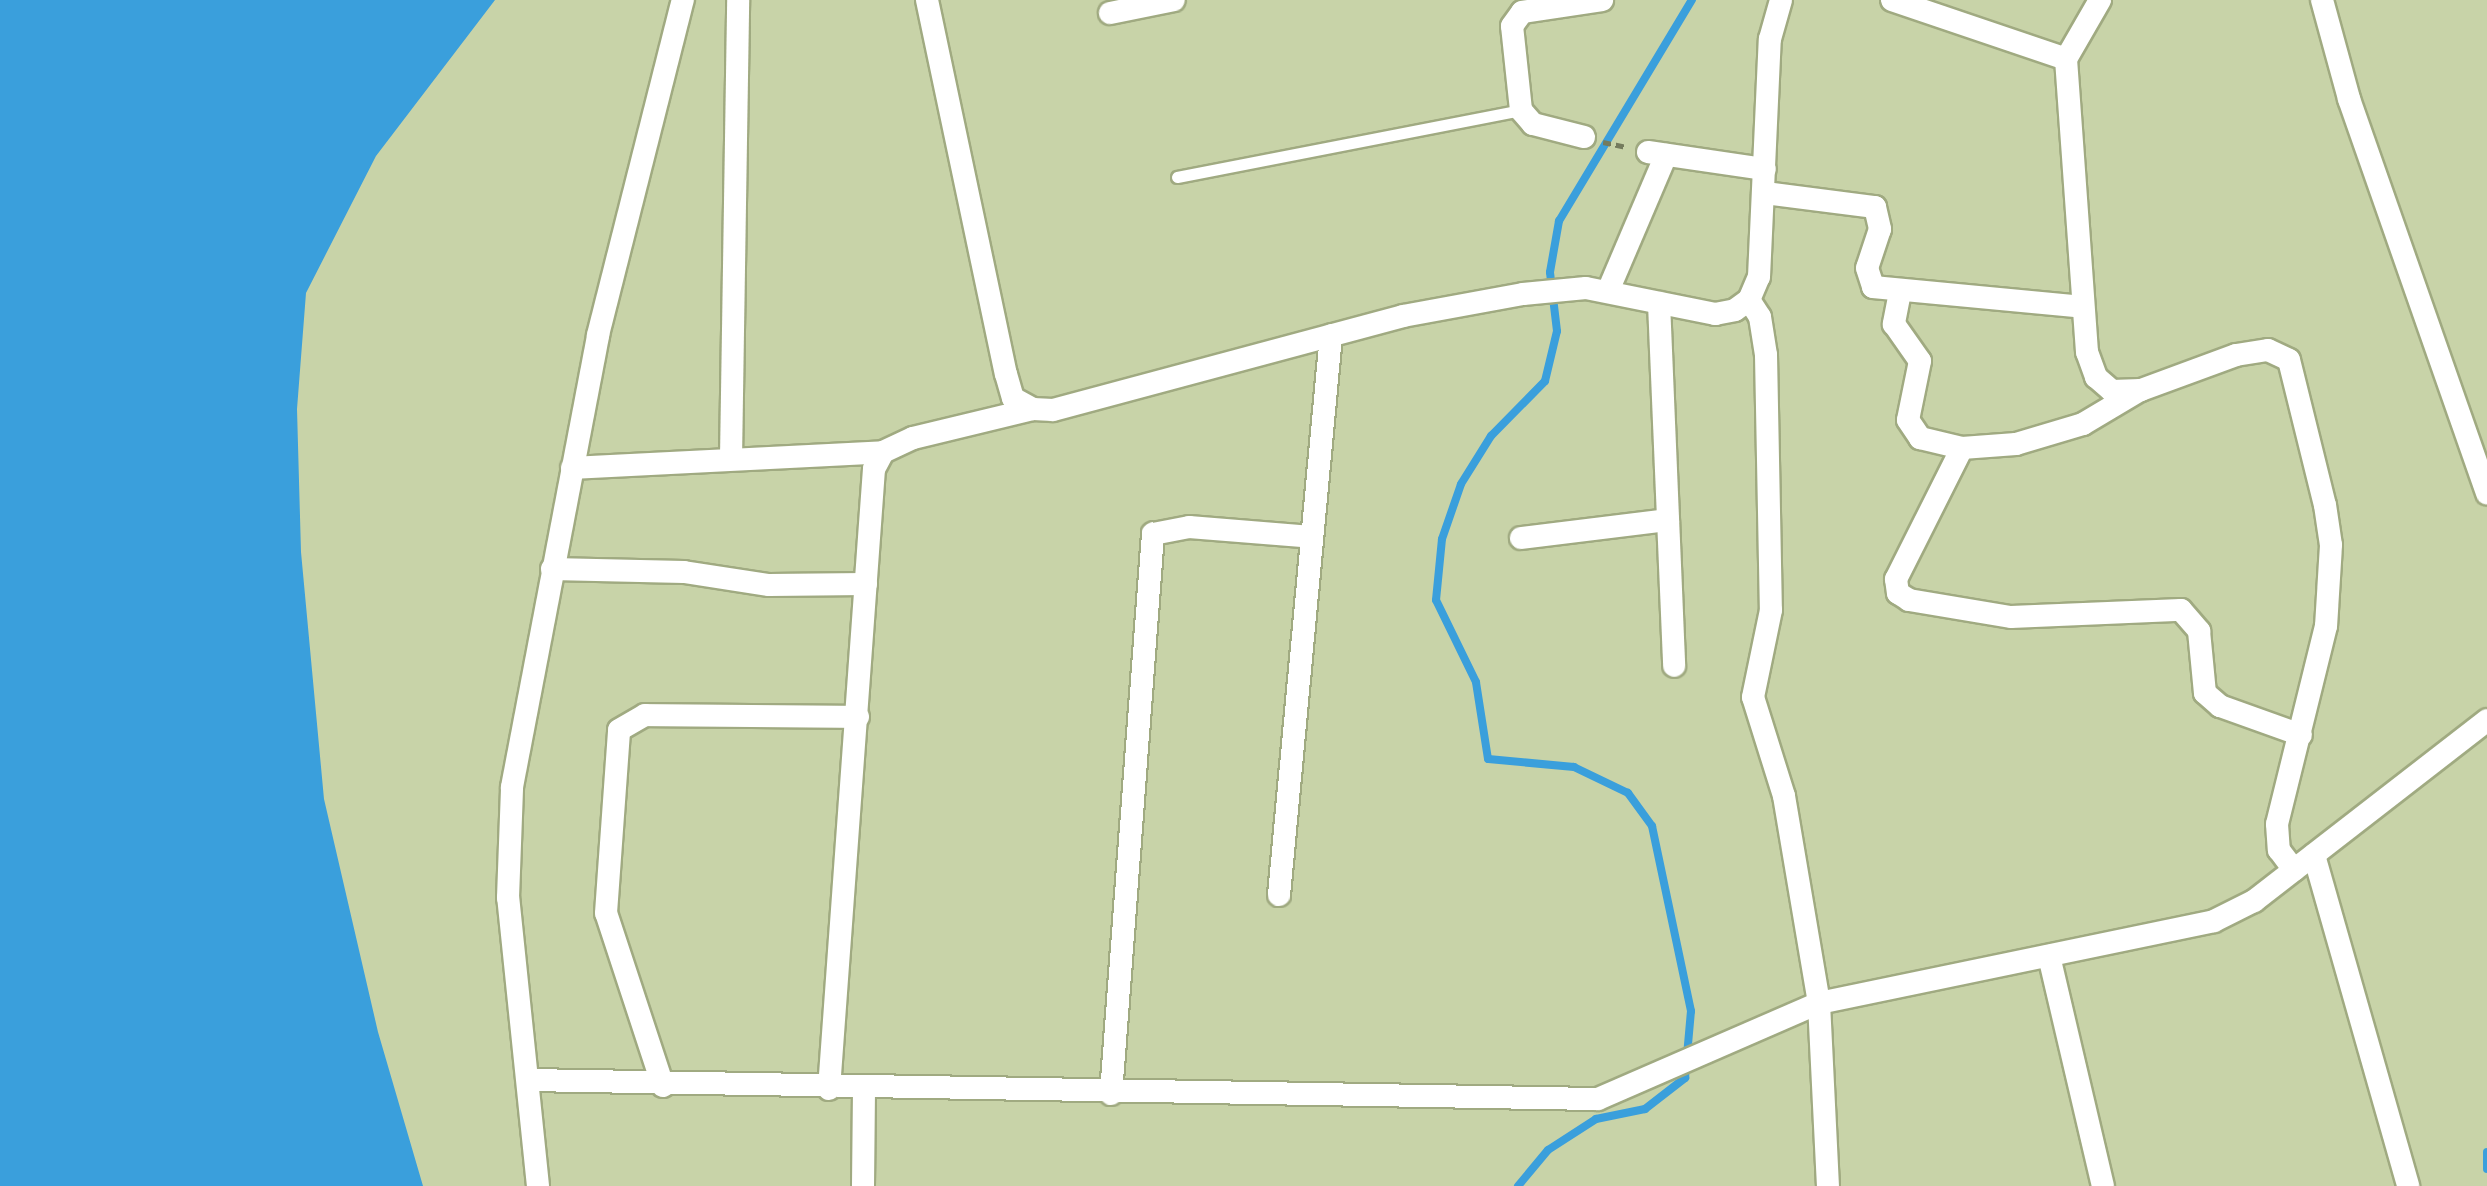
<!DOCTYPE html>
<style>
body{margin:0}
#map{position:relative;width:2487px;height:1186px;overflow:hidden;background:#c8d3a8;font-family:"Source Sans 3",sans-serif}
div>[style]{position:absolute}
.water>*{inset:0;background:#3a9fdc}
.stream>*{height:8px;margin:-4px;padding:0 4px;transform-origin:4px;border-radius:4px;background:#3a9fdc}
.path>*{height:5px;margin-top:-2.5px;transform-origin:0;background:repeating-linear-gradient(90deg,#747b5d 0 8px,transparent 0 13px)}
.roads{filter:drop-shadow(2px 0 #a0aa81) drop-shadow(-2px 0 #a0aa81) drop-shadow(0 2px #a0aa81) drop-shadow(0 -2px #a0aa81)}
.lane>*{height:11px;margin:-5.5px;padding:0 5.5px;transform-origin:5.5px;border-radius:5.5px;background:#fff}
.street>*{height:22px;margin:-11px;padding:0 11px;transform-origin:11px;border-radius:11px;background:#fff}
span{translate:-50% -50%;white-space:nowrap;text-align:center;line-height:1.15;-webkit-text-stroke:10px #d5e0b4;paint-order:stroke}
</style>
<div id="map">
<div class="water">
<i style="clip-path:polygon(0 0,495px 0,376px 156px,306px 293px,297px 409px,301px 552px,324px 799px,378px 1032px,423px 1186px,0 1186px)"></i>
</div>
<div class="stream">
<i style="left:2487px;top:1152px;width:17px;rotate:90deg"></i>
<i style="left:1518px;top:1186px;width:47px;rotate:-50.2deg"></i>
<i style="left:1548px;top:1150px;width:57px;rotate:-32.9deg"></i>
<i style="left:1596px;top:1119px;width:50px;rotate:-11.5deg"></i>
<i style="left:1645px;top:1109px;width:51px;rotate:-37.8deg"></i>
<i style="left:1685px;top:1078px;width:67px;rotate:-84.9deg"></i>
<i style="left:1691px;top:1011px;width:189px;rotate:-101.9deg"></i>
<i style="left:1652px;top:826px;width:41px;rotate:-126deg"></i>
<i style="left:1628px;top:793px;width:60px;rotate:-154.3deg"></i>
<i style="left:1574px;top:767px;width:86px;rotate:-174.7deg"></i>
<i style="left:1488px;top:759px;width:78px;rotate:-98.9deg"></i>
<i style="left:1476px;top:682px;width:91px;rotate:-116deg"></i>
<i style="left:1436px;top:600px;width:61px;rotate:-84.4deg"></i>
<i style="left:1442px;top:539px;width:58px;rotate:-70.9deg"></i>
<i style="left:1461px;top:484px;width:57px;rotate:-58deg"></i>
<i style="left:1491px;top:436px;width:77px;rotate:-45.5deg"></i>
<i style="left:1545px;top:381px;width:51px;rotate:-76.5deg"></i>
<i style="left:1557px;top:331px;width:59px;rotate:-96.8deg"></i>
<i style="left:1550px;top:272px;width:52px;rotate:-80deg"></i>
<i style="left:1559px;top:221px;width:258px;rotate:-59deg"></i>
</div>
<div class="path">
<i style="left:1603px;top:142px;width:24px;rotate:12deg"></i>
</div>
<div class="roads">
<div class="lane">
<i style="left:1177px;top:177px;width:350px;rotate:-11deg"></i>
</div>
<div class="street">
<i style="left:927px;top:0;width:382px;rotate:78.1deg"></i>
<i style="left:1006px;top:374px;width:25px;rotate:74deg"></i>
<i style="left:1013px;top:398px;width:23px;rotate:29deg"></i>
<i style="left:1033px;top:409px;width:20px;rotate:3deg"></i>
<i style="left:1053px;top:410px;width:362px;rotate:-15deg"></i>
<i style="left:1403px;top:316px;width:122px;rotate:-10.4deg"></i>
<i style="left:1523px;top:294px;width:63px;rotate:-5.4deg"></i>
<i style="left:1586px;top:288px;width:132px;rotate:11.4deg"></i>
<i style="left:1715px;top:314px;width:20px;rotate:-11deg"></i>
<i style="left:1735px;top:310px;width:17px;rotate:-36deg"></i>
<i style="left:1749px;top:300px;width:25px;rotate:-67deg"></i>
<i style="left:1759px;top:277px;width:238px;rotate:-87.4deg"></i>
<i style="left:1770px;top:39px;width:41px;rotate:-74.2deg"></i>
<i style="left:1892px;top:0;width:184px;rotate:18.7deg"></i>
<i style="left:2100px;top:0;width:68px;rotate:120deg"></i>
<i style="left:2066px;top:59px;width:294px;rotate:85.9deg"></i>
<i style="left:2087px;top:352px;width:27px;rotate:70deg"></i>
<i style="left:2096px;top:377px;width:21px;rotate:41deg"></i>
<i style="left:2112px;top:391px;width:29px;rotate:-2deg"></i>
<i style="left:2141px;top:390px;width:101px;rotate:-20.2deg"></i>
<i style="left:2236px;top:355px;width:32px;rotate:-9deg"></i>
<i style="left:2268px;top:350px;width:23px;rotate:25deg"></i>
<i style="left:2289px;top:360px;width:149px;rotate:76.1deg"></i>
<i style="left:2325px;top:505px;width:40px;rotate:81.5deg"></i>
<i style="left:2331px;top:545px;width:81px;rotate:93.5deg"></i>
<i style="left:2326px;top:626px;width:204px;rotate:103.9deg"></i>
<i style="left:2277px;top:824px;width:26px;rotate:86deg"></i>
<i style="left:2279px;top:850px;width:25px;rotate:53deg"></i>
<i style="left:2322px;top:0;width:103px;rotate:74.7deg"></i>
<i style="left:2349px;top:99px;width:418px;rotate:70.7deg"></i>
<i style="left:1110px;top:13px;width:65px;rotate:-11.5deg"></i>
<i style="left:1584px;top:137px;width:53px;rotate:-165.7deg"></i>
<i style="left:1533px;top:124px;width:18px;rotate:-131deg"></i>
<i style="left:1521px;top:110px;width:84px;rotate:-96.1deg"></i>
<i style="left:1512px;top:26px;width:17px;rotate:-54deg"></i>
<i style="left:1522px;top:12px;width:81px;rotate:-8.5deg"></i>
<i style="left:1648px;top:152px;width:118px;rotate:8.3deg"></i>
<i style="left:1765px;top:193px;width:111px;rotate:7.3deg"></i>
<i style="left:1875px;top:207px;width:23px;rotate:77deg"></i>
<i style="left:1880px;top:229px;width:41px;rotate:108.4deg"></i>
<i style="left:1867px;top:268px;width:20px;rotate:72deg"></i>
<i style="left:1873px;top:287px;width:211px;rotate:5.4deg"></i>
<i style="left:1608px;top:291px;width:148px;rotate:-66.9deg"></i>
<i style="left:1900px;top:292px;width:33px;rotate:101deg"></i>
<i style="left:1894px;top:324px;width:45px;rotate:54.9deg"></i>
<i style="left:1920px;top:361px;width:60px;rotate:101.5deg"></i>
<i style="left:1908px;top:420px;width:22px;rotate:56deg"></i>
<i style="left:1920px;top:438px;width:43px;rotate:13.4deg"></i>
<i style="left:1962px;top:448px;width:54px;rotate:-4.2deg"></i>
<i style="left:2016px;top:444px;width:70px;rotate:-16.6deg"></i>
<i style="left:2083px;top:424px;width:66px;rotate:-30.8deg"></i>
<i style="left:1749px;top:300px;width:20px;rotate:57deg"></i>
<i style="left:1760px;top:317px;width:38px;rotate:81deg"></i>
<i style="left:1766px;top:355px;width:255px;rotate:88.9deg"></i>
<i style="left:1771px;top:610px;width:89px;rotate:101.7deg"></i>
<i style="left:1753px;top:697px;width:104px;rotate:72.6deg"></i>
<i style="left:1784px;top:796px;width:210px;rotate:80.4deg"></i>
<i style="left:1819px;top:1003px;width:183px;rotate:87.2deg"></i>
<i style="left:1659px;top:303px;width:363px;rotate:87.6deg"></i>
<i style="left:1962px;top:448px;width:147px;rotate:116.7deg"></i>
<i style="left:1896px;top:579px;width:14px;rotate:82deg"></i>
<i style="left:1898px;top:593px;width:13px;rotate:32deg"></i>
<i style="left:1909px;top:600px;width:103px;rotate:9.5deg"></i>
<i style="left:2011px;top:617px;width:170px;rotate:-2.4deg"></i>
<i style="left:2181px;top:610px;width:28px;rotate:49deg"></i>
<i style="left:2199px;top:631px;width:62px;rotate:84.5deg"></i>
<i style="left:2205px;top:693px;width:20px;rotate:41deg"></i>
<i style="left:2220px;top:706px;width:86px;rotate:19.7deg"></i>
<i style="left:731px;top:458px;width:458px;rotate:-89.1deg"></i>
<i style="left:572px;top:468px;width:311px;rotate:-2.9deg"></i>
<i style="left:1521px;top:538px;width:148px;rotate:-7deg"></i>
<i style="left:552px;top:569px;width:132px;rotate:1.3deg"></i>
<i style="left:684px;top:572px;width:86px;rotate:8.7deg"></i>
<i style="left:769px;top:585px;width:97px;rotate:-0.6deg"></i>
<i style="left:2314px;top:855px;width:344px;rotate:74.1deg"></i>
<i style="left:1279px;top:895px;width:562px;rotate:-84.69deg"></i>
<i style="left:2049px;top:956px;width:236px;rotate:76.8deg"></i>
<i style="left:528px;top:1080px;width:1070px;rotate:1.02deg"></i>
<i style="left:1598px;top:1099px;width:241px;rotate:-23.5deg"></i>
<i style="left:1819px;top:1003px;width:403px;rotate:-11.7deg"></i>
<i style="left:2214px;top:921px;width:45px;rotate:-26.6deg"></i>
<i style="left:2254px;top:901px;width:295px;rotate:-37.8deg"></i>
<i style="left:663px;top:1086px;width:182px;rotate:-108.2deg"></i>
<i style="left:606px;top:913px;width:183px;rotate:-85.9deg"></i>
<i style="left:619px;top:730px;width:30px;rotate:-30deg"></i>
<i style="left:645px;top:715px;width:213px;rotate:0.5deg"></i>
<i style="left:829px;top:1089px;width:622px;rotate:-85.85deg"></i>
<i style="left:874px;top:469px;width:19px;rotate:-62deg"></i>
<i style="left:883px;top:452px;width:33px;rotate:-25deg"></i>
<i style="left:913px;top:438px;width:123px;rotate:-13.6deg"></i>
<i style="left:1111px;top:1094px;width:562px;rotate:-85.71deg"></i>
<i style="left:1153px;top:534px;width:37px;rotate:-11deg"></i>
<i style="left:1189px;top:527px;width:123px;rotate:4.6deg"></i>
<i style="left:538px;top:1186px;width:290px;rotate:-95.9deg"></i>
<i style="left:508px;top:898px;width:111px;rotate:-87.9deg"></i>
<i style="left:512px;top:787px;width:460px;rotate:-79.2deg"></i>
<i style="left:598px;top:335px;width:346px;rotate:-75.8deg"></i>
<i style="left:863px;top:1186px;width:96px;rotate:-89.4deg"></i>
</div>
</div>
</div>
